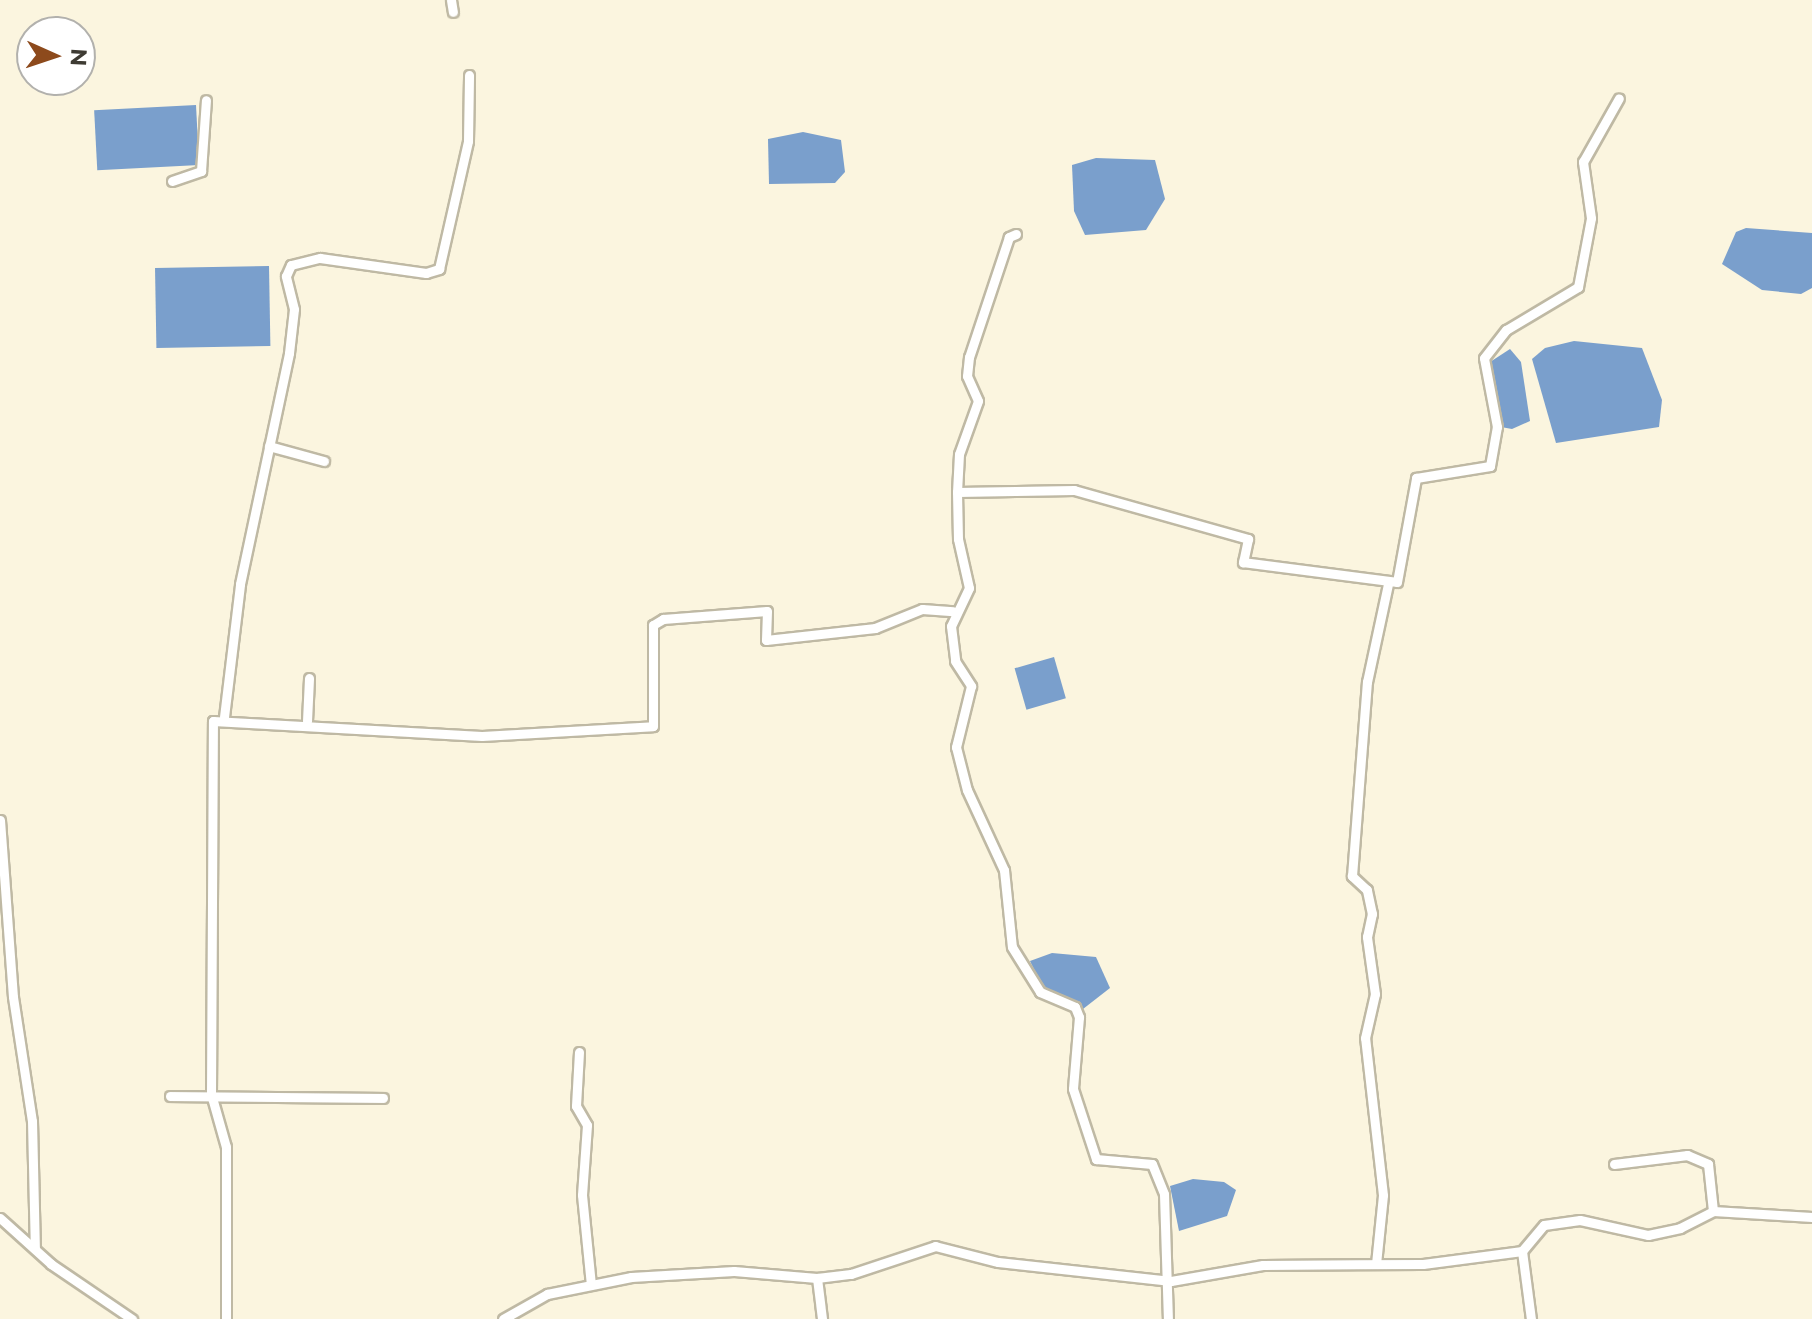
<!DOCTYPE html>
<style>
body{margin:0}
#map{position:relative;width:1812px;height:1319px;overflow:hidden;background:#fbf5df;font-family:Montserrat,sans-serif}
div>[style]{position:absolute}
.water>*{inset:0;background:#7a9fcc;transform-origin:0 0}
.roads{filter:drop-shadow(2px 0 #bfb9a4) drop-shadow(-2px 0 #bfb9a4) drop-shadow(0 2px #bfb9a4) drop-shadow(0 -2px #bfb9a4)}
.street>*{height:9px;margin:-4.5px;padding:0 4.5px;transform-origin:4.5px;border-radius:4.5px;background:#fff}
span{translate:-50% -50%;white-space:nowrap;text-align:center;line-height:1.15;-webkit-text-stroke:6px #fff;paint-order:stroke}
.north{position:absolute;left:16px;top:16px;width:80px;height:80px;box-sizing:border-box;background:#fff;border:2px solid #b2b1ad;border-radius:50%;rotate:93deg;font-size:22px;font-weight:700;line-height:32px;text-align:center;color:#3e3b33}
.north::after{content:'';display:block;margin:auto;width:28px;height:36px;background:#8d4a1c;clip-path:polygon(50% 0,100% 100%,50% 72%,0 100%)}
</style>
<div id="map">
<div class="water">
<i style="left:196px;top:105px;width:60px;height:102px;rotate:87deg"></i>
<i style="clip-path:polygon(803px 132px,841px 140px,845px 172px,835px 183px,769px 184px,768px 139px)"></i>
<i style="clip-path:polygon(1096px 158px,1155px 160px,1165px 199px,1146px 230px,1085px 235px,1074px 211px,1072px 165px)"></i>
<i style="clip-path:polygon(1746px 228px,1812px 233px,1812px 288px,1801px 294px,1762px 290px,1722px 264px,1736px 232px)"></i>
<i style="left:269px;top:266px;width:80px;height:114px;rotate:89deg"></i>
<i style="clip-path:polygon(1574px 341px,1642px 348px,1662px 400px,1659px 427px,1556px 443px,1532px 359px,1545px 348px)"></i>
<i style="clip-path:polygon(1510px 349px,1521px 362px,1530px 421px,1512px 429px,1501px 427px,1490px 362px)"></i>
<i style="left:1054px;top:657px;width:43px;height:41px;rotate:74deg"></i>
<i style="clip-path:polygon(1052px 953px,1096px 957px,1110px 988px,1083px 1009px,1043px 989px,1030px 961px)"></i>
<i style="clip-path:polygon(1193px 1179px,1224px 1182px,1236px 1190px,1227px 1216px,1179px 1231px,1170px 1186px)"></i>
</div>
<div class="roads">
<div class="street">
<i style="left:451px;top:0;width:12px;rotate:81deg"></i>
<i style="left:172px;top:181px;width:31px;rotate:-19deg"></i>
<i style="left:201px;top:171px;width:71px;rotate:-86deg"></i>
<i style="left:1016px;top:234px;width:8px;rotate:157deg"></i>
<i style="left:1009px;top:237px;width:126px;rotate:108.4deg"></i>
<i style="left:969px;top:357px;width:19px;rotate:96deg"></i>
<i style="left:967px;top:376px;width:27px;rotate:66deg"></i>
<i style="left:978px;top:401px;width:56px;rotate:109.7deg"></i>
<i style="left:959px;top:454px;width:38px;rotate:93deg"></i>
<i style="left:957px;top:492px;width:47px;rotate:88.8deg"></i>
<i style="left:958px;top:539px;width:50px;rotate:77.3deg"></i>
<i style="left:969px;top:588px;width:42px;rotate:115.3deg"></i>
<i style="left:951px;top:626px;width:35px;rotate:83deg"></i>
<i style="left:955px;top:661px;width:30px;rotate:57deg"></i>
<i style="left:971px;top:686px;width:63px;rotate:103.8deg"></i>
<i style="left:956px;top:747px;width:44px;rotate:75.7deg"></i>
<i style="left:967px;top:790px;width:88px;rotate:65.2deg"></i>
<i style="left:1004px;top:870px;width:77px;rotate:84.1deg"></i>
<i style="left:1012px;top:947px;width:53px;rotate:58.1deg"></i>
<i style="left:1040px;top:992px;width:38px;rotate:23deg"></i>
<i style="left:1075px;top:1007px;width:11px;rotate:68deg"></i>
<i style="left:1079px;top:1017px;width:72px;rotate:94.8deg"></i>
<i style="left:1073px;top:1089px;width:74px;rotate:71.8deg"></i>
<i style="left:1096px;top:1159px;width:56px;rotate:5.1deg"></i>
<i style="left:1152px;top:1164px;width:32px;rotate:68deg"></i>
<i style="left:1164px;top:1194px;width:125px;rotate:88.2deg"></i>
<i style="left:269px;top:446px;width:57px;rotate:15.3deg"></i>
<i style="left:957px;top:492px;width:117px;rotate:-1deg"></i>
<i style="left:1074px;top:490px;width:181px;rotate:15.7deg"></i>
<i style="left:1248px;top:539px;width:24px;rotate:102deg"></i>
<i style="left:1243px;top:562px;width:155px;rotate:7.4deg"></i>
<i style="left:1397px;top:582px;width:106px;rotate:-79.6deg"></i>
<i style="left:1416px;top:478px;width:75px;rotate:-9.2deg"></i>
<i style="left:1490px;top:466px;width:40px;rotate:-80deg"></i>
<i style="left:1497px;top:427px;width:70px;rotate:-100.7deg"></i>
<i style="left:1484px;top:358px;width:36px;rotate:-52deg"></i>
<i style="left:1506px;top:330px;width:84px;rotate:-30.8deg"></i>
<i style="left:1578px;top:287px;width:70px;rotate:-79.3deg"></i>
<i style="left:1591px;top:218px;width:57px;rotate:-98.1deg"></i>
<i style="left:1583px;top:162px;width:73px;rotate:-60.6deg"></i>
<i style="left:224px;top:717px;width:134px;rotate:-83.1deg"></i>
<i style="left:240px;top:584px;width:236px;rotate:-78deg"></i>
<i style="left:289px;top:353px;width:44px;rotate:-83.5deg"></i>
<i style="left:294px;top:309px;width:34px;rotate:-104deg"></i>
<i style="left:286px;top:276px;width:12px;rotate:-66deg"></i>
<i style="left:291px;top:265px;width:30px;rotate:-14deg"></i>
<i style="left:320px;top:258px;width:107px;rotate:8.1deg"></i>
<i style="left:426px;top:273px;width:14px;rotate:-17deg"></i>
<i style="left:439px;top:269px;width:131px;rotate:-77.2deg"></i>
<i style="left:468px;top:141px;width:66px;rotate:-89.1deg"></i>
<i style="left:307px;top:721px;width:43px;rotate:-87.3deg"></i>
<i style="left:0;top:820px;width:177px;rotate:85.8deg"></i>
<i style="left:13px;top:997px;width:125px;rotate:81.3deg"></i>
<i style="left:32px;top:1121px;width:128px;rotate:88.7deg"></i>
<i style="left:579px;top:1052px;width:54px;rotate:93.2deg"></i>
<i style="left:576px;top:1106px;width:22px;rotate:60deg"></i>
<i style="left:587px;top:1125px;width:70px;rotate:94.1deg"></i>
<i style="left:582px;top:1195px;width:90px;rotate:84.3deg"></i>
<i style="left:170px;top:1096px;width:213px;rotate:0.5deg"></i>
<i style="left:1614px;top:1164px;width:74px;rotate:-7deg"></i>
<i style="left:1687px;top:1155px;width:23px;rotate:23deg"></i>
<i style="left:1708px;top:1164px;width:47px;rotate:83.9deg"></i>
<i style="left:0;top:1218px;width:69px;rotate:42deg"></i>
<i style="left:51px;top:1264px;width:98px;rotate:34.2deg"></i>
<i style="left:1522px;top:1251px;width:34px;rotate:-50deg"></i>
<i style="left:1544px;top:1225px;width:36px;rotate:-8deg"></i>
<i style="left:1580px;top:1220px;width:70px;rotate:12.4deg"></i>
<i style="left:1648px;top:1235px;width:33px;rotate:-12deg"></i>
<i style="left:1680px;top:1228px;width:37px;rotate:-27deg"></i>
<i style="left:1713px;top:1211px;width:99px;rotate:3.5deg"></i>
<i style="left:1376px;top:1264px;width:69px;rotate:-84.2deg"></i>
<i style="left:1383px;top:1195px;width:158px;rotate:-96.5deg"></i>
<i style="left:1365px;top:1038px;width:45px;rotate:-77.2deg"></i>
<i style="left:1375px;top:994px;width:58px;rotate:-98deg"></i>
<i style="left:1367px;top:937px;width:24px;rotate:-78deg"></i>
<i style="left:1372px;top:914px;width:25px;rotate:-102deg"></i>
<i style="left:1367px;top:890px;width:21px;rotate:-137deg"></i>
<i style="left:1352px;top:876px;width:195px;rotate:-85.6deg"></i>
<i style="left:1367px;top:682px;width:100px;rotate:-77.9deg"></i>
<i style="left:817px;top:1278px;width:41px;rotate:83deg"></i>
<i style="left:226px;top:1319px;width:172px;rotate:-90deg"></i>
<i style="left:226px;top:1147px;width:55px;rotate:-105.8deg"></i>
<i style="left:211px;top:1094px;width:373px;rotate:-89.7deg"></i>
<i style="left:213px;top:721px;width:269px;rotate:3.2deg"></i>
<i style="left:482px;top:736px;width:171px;rotate:-3.3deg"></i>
<i style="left:653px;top:726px;width:101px;rotate:-90deg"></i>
<i style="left:653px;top:625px;width:12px;rotate:-31deg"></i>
<i style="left:663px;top:619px;width:104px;rotate:-4.4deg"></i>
<i style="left:767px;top:611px;width:29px;rotate:92deg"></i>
<i style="left:766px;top:640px;width:110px;rotate:-6.3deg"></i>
<i style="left:875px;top:628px;width:51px;rotate:-22deg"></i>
<i style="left:922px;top:609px;width:31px;rotate:4deg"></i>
<i style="left:503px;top:1319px;width:51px;rotate:-29.6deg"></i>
<i style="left:547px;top:1294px;width:86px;rotate:-11.4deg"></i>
<i style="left:631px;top:1277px;width:103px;rotate:-3.3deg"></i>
<i style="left:734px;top:1271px;width:83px;rotate:4.8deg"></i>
<i style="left:817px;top:1278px;width:34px;rotate:-7deg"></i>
<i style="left:851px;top:1274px;width:89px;rotate:-18.4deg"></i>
<i style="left:935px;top:1246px;width:65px;rotate:14.3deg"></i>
<i style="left:998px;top:1262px;width:174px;rotate:6.3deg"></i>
<i style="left:1171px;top:1281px;width:93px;rotate:-9.9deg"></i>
<i style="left:1263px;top:1265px;width:160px;rotate:-0.4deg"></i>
<i style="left:1423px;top:1264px;width:100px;rotate:-7.5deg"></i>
<i style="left:1522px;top:1251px;width:69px;rotate:82.5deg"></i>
</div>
</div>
<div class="north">N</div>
</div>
